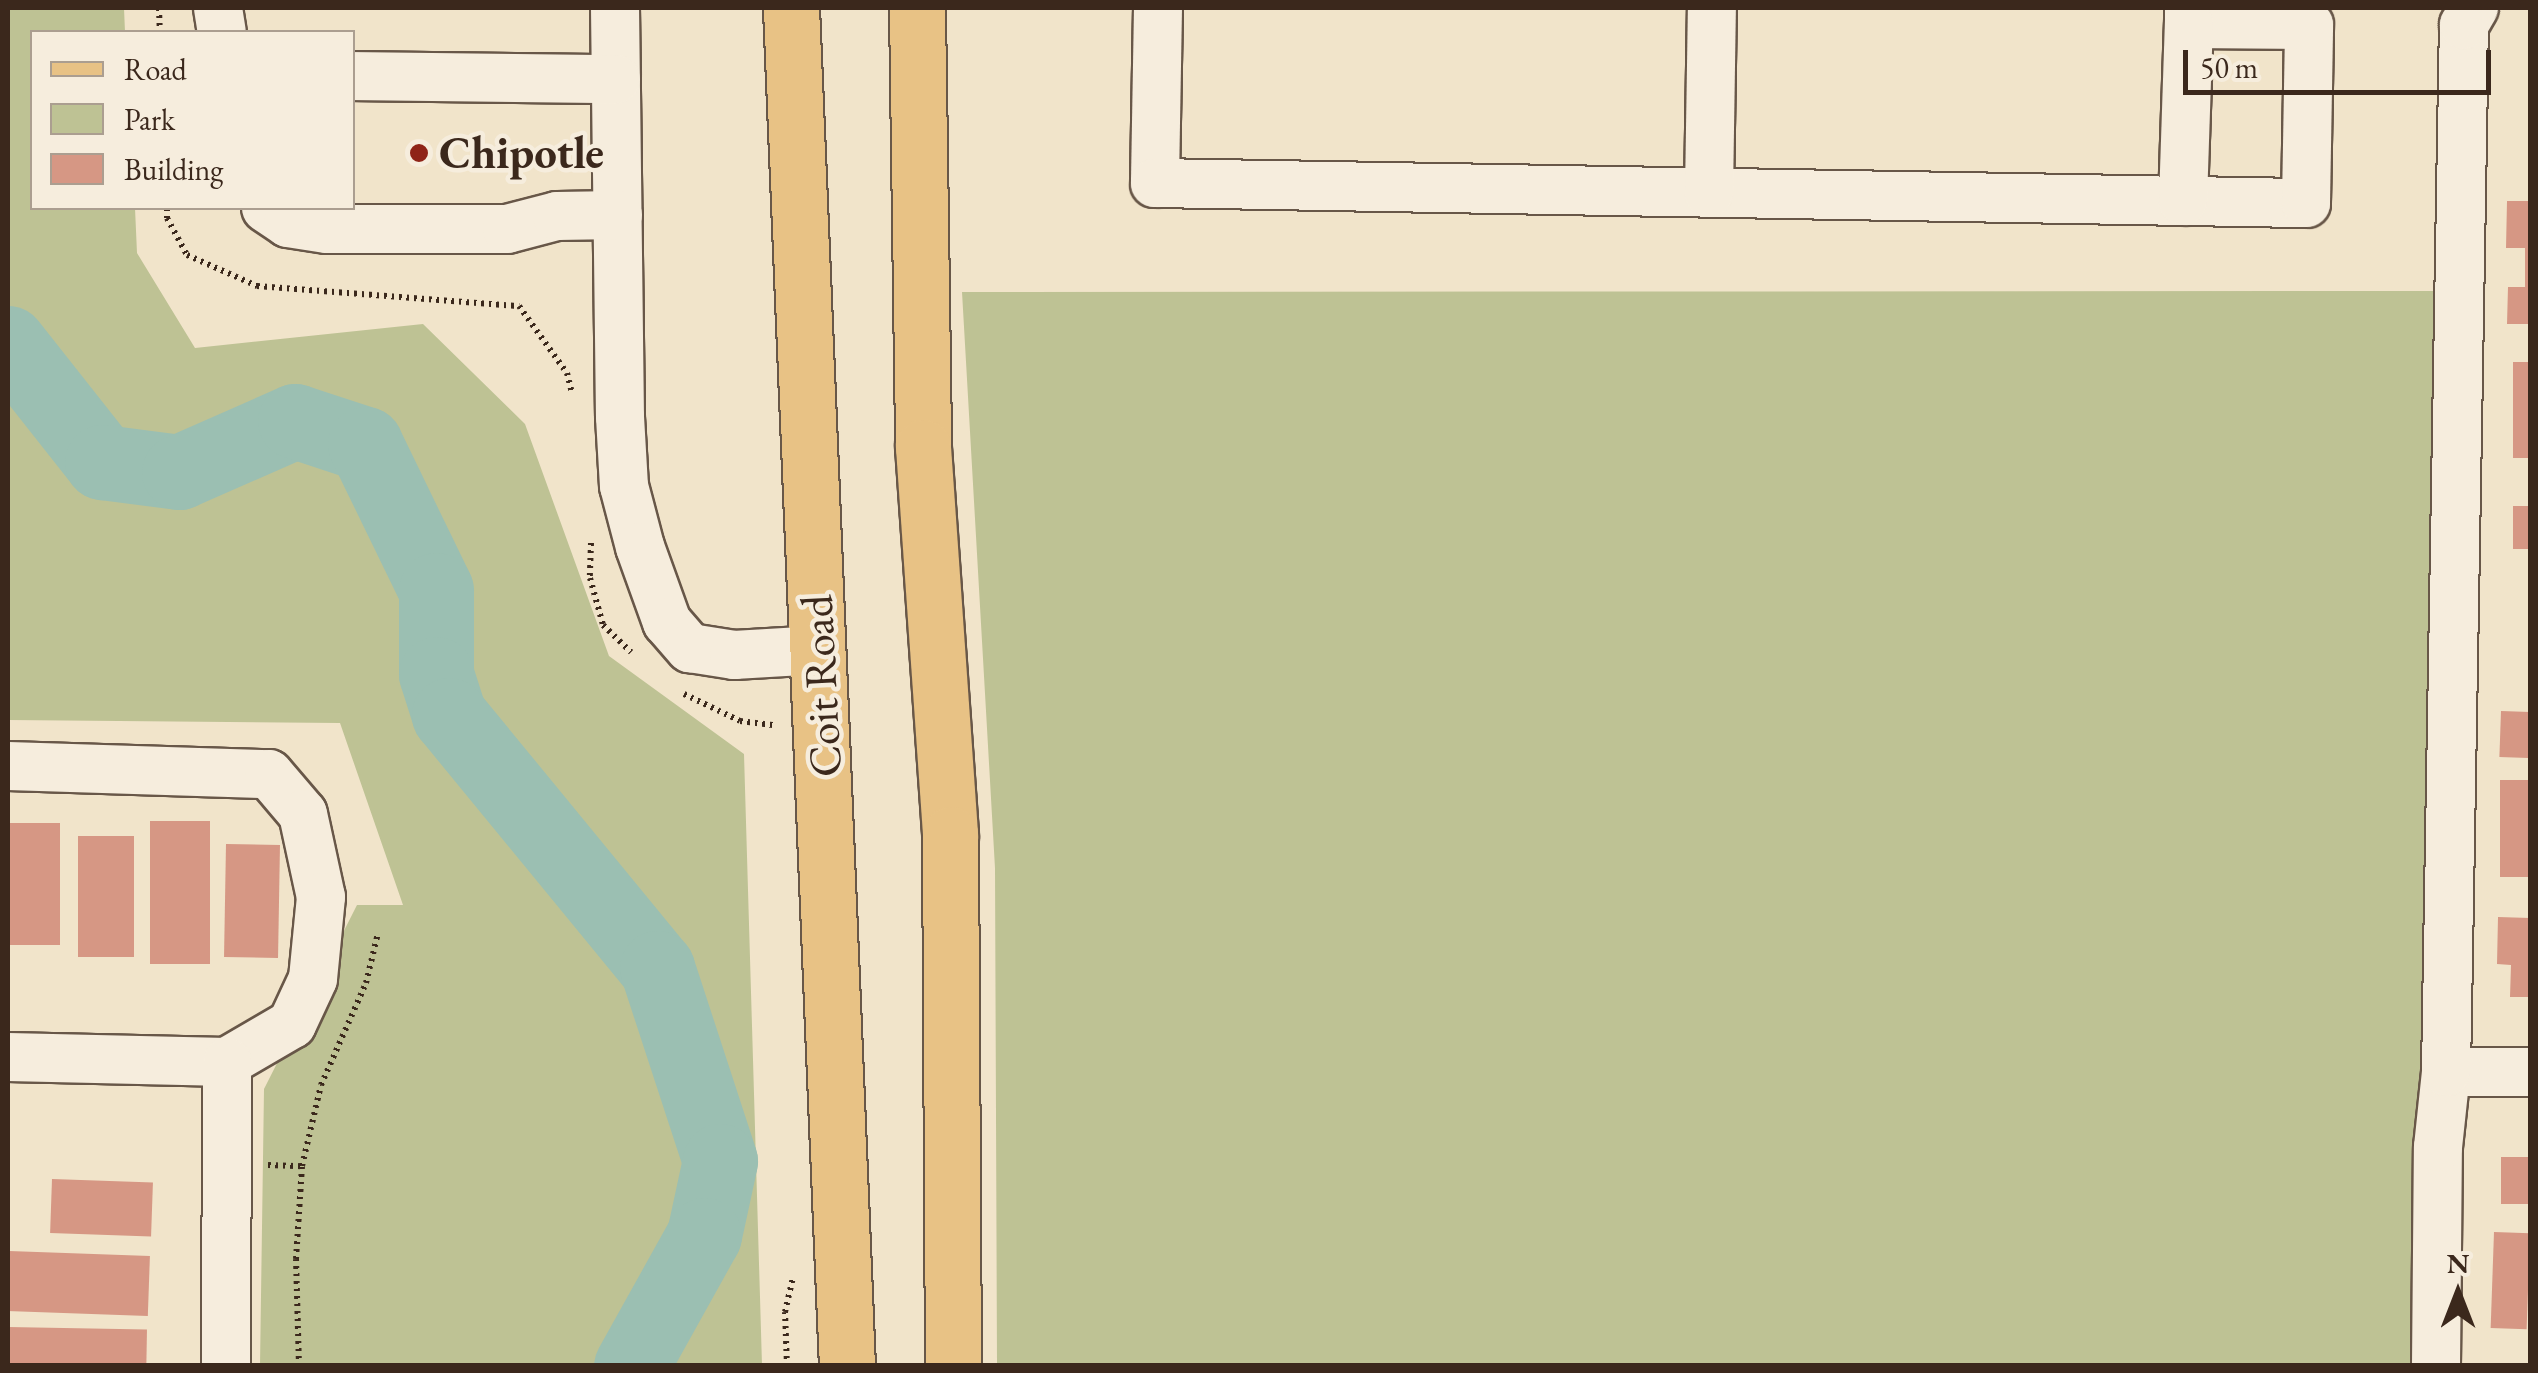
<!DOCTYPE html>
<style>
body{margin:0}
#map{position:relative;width:2538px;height:1373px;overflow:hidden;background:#f1e4ca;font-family:"EB Garamond",serif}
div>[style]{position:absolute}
.green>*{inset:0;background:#bec294}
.river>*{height:75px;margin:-37.5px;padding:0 37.5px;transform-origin:37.5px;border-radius:37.5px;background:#9bbfb2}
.building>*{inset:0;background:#d69784;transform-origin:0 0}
.path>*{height:6px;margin-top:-3px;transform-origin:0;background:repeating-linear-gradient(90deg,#3b281c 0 2.5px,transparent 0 7.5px)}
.roads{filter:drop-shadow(2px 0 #685748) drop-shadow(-2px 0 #685748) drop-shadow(0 2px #685748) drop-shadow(0 -2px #685748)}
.minor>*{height:48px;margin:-24px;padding:0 24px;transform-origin:24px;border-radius:24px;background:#f6eddd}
.major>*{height:55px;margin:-27.5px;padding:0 27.5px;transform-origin:27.5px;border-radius:27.5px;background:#e8c285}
.dots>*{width:28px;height:28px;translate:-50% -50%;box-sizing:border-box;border:5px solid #f6eddd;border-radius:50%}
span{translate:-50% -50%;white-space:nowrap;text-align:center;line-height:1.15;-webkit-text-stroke:9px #f6eddd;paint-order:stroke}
.poi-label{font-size:45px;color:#3b281c;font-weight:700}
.left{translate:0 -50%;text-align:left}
.street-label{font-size:45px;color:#3b281c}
.frame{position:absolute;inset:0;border:10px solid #3b281c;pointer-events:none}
.legend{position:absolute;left:30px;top:30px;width:325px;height:180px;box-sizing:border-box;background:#f6eddd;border:2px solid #ab9e90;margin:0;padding:12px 18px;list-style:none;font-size:30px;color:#3b281c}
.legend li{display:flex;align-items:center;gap:20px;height:50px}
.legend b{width:50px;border:2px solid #ab9e90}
.north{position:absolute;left:2408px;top:1243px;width:100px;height:100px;-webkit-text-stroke:8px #f6eddd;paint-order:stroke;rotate:0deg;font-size:28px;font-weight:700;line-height:40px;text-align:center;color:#3b281c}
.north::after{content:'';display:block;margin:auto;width:35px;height:45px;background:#3b281c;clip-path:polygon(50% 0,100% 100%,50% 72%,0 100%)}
.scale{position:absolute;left:2183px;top:50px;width:308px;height:45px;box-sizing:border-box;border:5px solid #3b281c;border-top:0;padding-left:12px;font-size:30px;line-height:35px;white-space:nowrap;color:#3b281c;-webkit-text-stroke:8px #f6eddd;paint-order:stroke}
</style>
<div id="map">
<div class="green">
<i style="clip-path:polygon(8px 8px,124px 8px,125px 32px,32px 32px,32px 208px,135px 208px,137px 253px,195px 348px,423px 324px,525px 424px,609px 656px,744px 754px,762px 1365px,260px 1365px,264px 1089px,357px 905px,403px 905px,340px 723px,8px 720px)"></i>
<i style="clip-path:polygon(2435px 291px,2418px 1365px,997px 1365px,995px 868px,962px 292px)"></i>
</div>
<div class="river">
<i style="left:8px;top:343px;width:152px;rotate:51.7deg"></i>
<i style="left:102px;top:462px;width:78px;rotate:7.4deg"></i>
<i style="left:179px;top:472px;width:127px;rotate:-23.7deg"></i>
<i style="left:295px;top:421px;width:74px;rotate:18.2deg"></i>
<i style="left:365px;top:444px;width:162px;rotate:64.1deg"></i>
<i style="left:436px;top:590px;width:84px;rotate:90deg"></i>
<i style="left:436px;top:674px;width:43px;rotate:72.4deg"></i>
<i style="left:449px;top:715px;width:328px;rotate:50.6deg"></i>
<i style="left:657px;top:968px;width:203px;rotate:71.9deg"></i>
<i style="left:720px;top:1161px;width:76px;rotate:102.2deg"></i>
<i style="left:704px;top:1235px;width:150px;rotate:119.1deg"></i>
</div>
<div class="building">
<i style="clip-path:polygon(2507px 201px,2530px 201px,2530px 324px,2507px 324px,2508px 287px,2525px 287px,2525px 248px,2506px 248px)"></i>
<i style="left:2513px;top:362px;width:17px;height:96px"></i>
<i style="left:2513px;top:506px;width:17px;height:43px"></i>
<i style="left:2501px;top:711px;width:29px;height:46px;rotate:2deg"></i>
<i style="left:2500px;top:780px;width:30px;height:97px"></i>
<i style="left:150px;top:821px;width:60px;height:143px"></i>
<i style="left:8px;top:823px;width:52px;height:122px"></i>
<i style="left:78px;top:836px;width:56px;height:121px"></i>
<i style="left:226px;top:844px;width:54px;height:113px;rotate:1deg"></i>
<i style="clip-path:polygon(2498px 917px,2530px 918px,2530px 997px,2510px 997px,2511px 965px,2497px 964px)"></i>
<i style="left:2501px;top:1157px;width:29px;height:47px"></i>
<i style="left:52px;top:1179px;width:101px;height:54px;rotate:2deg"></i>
<i style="left:2494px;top:1232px;width:36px;height:96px;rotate:2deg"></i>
<i style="left:9px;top:1251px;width:141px;height:60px;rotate:2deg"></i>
<i style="left:8px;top:1327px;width:139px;height:39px;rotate:1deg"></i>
</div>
<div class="path">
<i style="left:159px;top:8px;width:24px;rotate:88deg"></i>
<i style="left:167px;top:208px;width:10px;rotate:90deg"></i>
<i style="left:167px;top:218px;width:42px;rotate:61.6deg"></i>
<i style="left:187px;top:255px;width:77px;rotate:23.9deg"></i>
<i style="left:257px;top:286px;width:263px;rotate:4.4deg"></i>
<i style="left:519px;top:306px;width:82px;rotate:54.4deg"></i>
<i style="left:567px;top:373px;width:21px;rotate:76deg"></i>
<i style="left:591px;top:543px;width:35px;rotate:92deg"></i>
<i style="left:590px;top:578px;width:49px;rotate:74.5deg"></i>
<i style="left:603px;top:625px;width:39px;rotate:44deg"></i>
<i style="left:684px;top:694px;width:62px;rotate:25.7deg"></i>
<i style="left:740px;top:721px;width:35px;rotate:7deg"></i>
<i style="left:268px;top:1165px;width:34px;rotate:2deg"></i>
<i style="left:299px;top:1366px;width:107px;rotate:-91.6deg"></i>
<i style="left:296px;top:1259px;width:93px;rotate:-86.3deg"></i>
<i style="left:302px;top:1166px;width:83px;rotate:-76.8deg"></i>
<i style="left:321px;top:1085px;width:111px;rotate:-66.2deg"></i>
<i style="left:366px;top:983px;width:51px;rotate:-76.5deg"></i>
<i style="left:787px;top:1366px;width:54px;rotate:-92.1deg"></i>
<i style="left:785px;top:1312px;width:35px;rotate:-77deg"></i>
</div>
<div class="roads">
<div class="minor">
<i style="left:218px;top:8px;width:24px;rotate:81deg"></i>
<i style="left:615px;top:8px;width:409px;rotate:89.3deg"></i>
<i style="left:620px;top:417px;width:69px;rotate:86.7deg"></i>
<i style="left:624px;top:486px;width:63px;rotate:75.3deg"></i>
<i style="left:640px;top:547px;width:80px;rotate:70.2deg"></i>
<i style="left:667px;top:622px;width:35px;rotate:49deg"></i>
<i style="left:690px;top:648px;width:45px;rotate:9deg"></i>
<i style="left:734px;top:655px;width:85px;rotate:-3.4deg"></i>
<i style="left:1158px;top:8px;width:175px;rotate:91deg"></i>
<i style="left:1155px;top:183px;width:1151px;rotate:1deg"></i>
<i style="left:2306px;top:203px;width:178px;rotate:-89deg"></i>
<i style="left:2309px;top:25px;width:120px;rotate:-179.5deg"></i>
<i style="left:2189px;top:24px;width:16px;rotate:-90deg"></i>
<i style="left:352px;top:76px;width:264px;rotate:0.7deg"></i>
<i style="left:1709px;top:193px;width:185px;rotate:-89.1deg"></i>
<i style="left:2183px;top:201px;width:177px;rotate:-88.1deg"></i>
<i style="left:266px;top:208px;width:27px;rotate:34deg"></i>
<i style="left:288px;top:223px;width:39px;rotate:9deg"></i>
<i style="left:327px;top:229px;width:180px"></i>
<i style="left:507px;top:229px;width:52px;rotate:-14.6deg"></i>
<i style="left:557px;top:216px;width:61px;rotate:-0.9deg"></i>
<i style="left:8px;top:766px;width:261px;rotate:1.8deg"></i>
<i style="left:269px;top:774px;width:52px;rotate:49.6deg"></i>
<i style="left:303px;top:814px;width:85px;rotate:77.8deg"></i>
<i style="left:321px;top:897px;width:82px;rotate:95.6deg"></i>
<i style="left:313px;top:979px;width:50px;rotate:115deg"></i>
<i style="left:292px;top:1024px;width:75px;rotate:149.7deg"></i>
<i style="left:8px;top:1057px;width:219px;rotate:1.3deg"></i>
<i style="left:2446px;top:1072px;width:84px"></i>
<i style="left:226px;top:1366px;width:304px;rotate:-89.8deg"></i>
<i style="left:2436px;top:1366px;width:219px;rotate:-89.5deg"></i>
<i style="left:2438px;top:1147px;width:75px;rotate:-83.9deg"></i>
<i style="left:2446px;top:1072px;width:1047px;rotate:-89.02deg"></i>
<i style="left:2464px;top:25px;width:20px;rotate:-60deg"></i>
</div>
<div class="major">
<i style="left:791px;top:8px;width:1359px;rotate:87.64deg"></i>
<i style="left:917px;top:8px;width:439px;rotate:89.2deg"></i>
<i style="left:923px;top:447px;width:388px;rotate:86deg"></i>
<i style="left:950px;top:834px;width:532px;rotate:89.68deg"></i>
</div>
</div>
<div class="dots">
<i style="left:419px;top:153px;background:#8f2418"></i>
</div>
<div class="poi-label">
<span class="left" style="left:439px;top:153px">Chipotle</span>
</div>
<div class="street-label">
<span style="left:821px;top:686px;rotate:-93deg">Coit Road</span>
</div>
<div class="frame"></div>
<ul class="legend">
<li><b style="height:12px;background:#e8c285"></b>Road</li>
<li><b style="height:28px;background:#bec294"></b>Park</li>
<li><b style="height:28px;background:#d69784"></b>Building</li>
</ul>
<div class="north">N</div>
<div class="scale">50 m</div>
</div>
